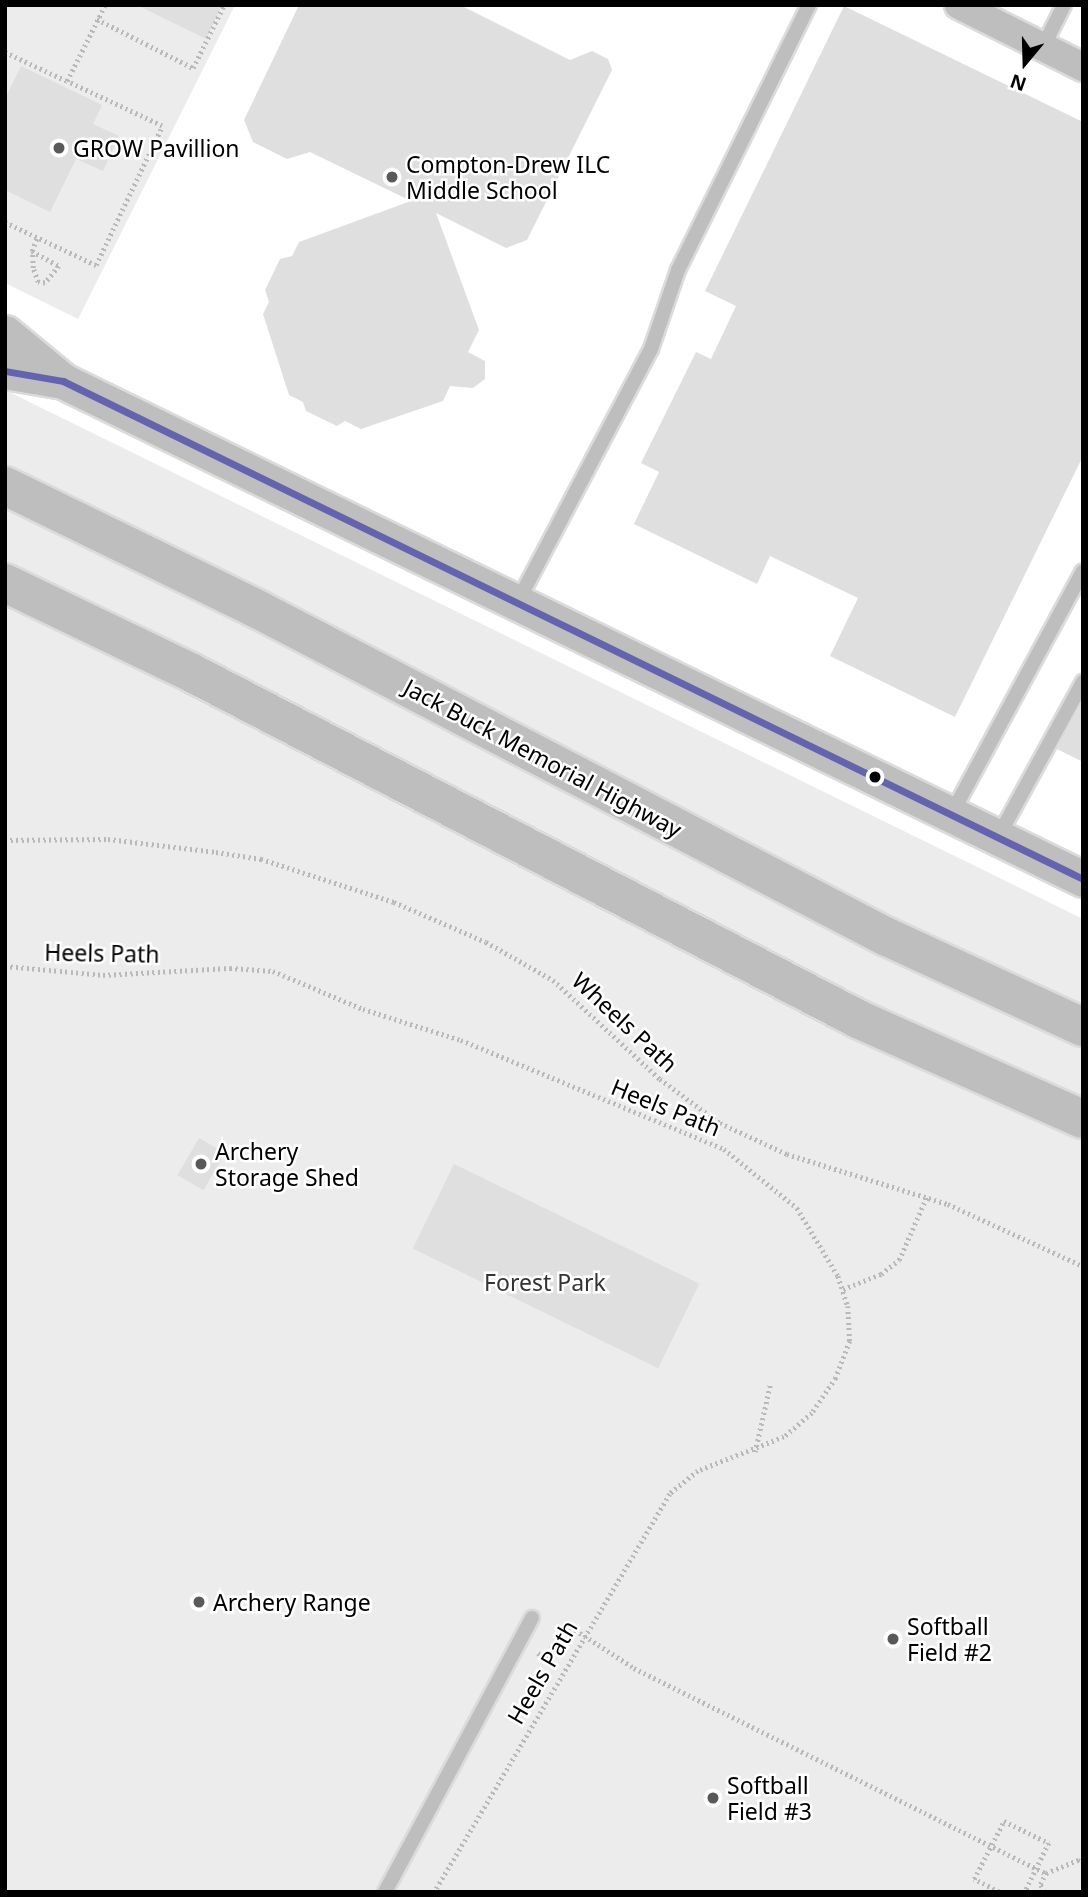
<!DOCTYPE html>
<style>
body{margin:0}
#map{position:relative;width:1088px;height:1897px;overflow:hidden;background:#fff;font-family:"Noto Sans",sans-serif}
div>[style]{position:absolute}
.green>*{inset:0;background:#ececec}
.building>*{inset:0;background:#dfdfdf;transform-origin:0 0}
.path>*{height:4.5px;margin-top:-2.25px;transform-origin:0;background:repeating-linear-gradient(90deg,#b9b9b9 0 2px,transparent 0 5.5px)}
.roads{filter:drop-shadow(2px 0 #dbdbdb) drop-shadow(-2px 0 #dbdbdb) drop-shadow(0 2px #dbdbdb) drop-shadow(0 -2px #dbdbdb)}
.service>*{height:14px;margin:-7px;padding:0 7px;transform-origin:7px;border-radius:7px;background:#bebebe}
.minor>*{height:28px;margin:-14px;padding:0 14px;transform-origin:14px;border-radius:14px;background:#bebebe}
.tertiary>*{height:35px;margin:-17.5px;padding:0 17.5px;transform-origin:17.5px;border-radius:17.5px;background:#bebebe}
.motorway>*{height:38px;margin:-19px;padding:0 19px;transform-origin:19px;border-radius:19px;background:#bebebe}
.bus-1>*{height:7px;margin:-3.5px;padding:0 3.5px;transform-origin:3.5px;border-radius:3.5px;background:#6364ad}
.dots>*{width:19px;height:19px;translate:-50% -50%;box-sizing:border-box;border:4px solid #fff;border-radius:50%}
span{translate:-50% -50%;white-space:nowrap;text-align:center;line-height:1.15;-webkit-text-stroke:5px #fff;paint-order:stroke}
.poi-label{font-size:23px;color:#000}
.left{translate:0 -50%;text-align:left}
.street-label{font-size:23px;color:#000}
.park-label{font-size:23px;color:#333}
.frame{position:absolute;inset:0;border:7px solid #000;pointer-events:none}
.north{position:absolute;left:990px;top:28px;width:70px;height:70px;-webkit-text-stroke:5px #fff;paint-order:stroke;rotate:199deg;font-size:19px;font-weight:700;line-height:28px;text-align:center;color:#000}
.north::after{content:'';display:block;margin:auto;width:24px;height:32px;background:#000;clip-path:polygon(50% 0,100% 100%,50% 72%,0 100%)}
</style>
<div id="map">
<div class="green">
<i style="clip-path:polygon(5px 5px,235px 5px,78px 319px,5px 283px)"></i>
<i style="clip-path:polygon(5px 390px,1083px 919px,1083px 1892px,5px 1892px)"></i>
</div>
<div class="building">
<i style="clip-path:polygon(137px 5px,222px 5px,206px 39px)"></i>
<i style="clip-path:polygon(299px 5px,460px 5px,570px 60px,592px 51px,608px 59px,612px 70px,527px 240px,506px 248px,436px 213px,479px 330px,468px 352px,485px 361px,485px 379px,473px 388px,450px 386px,443px 401px,361px 429px,345px 421px,337px 426px,306px 411px,303px 402px,289px 395px,263px 314px,269px 302px,265px 290px,280px 259px,292px 256px,299px 242px,411px 201px,310px 152px,287px 159px,253px 142px,244px 120px)"></i>
<i style="clip-path:polygon(844px 6px,1083px 122px,1083px 456px,955px 717px,830px 656px,858px 598px,770px 556px,757px 584px,634px 524px,659px 472px,641px 463px,696px 352px,711px 359px,736px 306px,705px 291px)"></i>
<i style="clip-path:polygon(21px 66px,102px 105px,93px 124px,119px 136px,103px 171px,76px 159px,50px 212px,5px 190px,5px 99px)"></i>
<i style="clip-path:polygon(1083px 702px,1083px 762px,1057px 749px)"></i>
<i style="left:199px;top:1138px;width:30px;height:43px;rotate:30deg"></i>
<i style="left:454px;top:1164px;width:273px;height:94px;rotate:26deg"></i>
</div>
<div class="path">
<i style="left:97px;top:19px;width:108px;rotate:27deg"></i>
<i style="left:193px;top:68px;width:70px;rotate:-63.8deg"></i>
<i style="left:5px;top:52px;width:68px;rotate:25.1deg"></i>
<i style="left:5px;top:222px;width:101px;rotate:25.3deg"></i>
<i style="left:96px;top:265px;width:148px;rotate:-64.5deg"></i>
<i style="left:160px;top:131px;width:5px;rotate:-68deg"></i>
<i style="left:162px;top:126px;width:105px;rotate:-154.7deg"></i>
<i style="left:67px;top:81px;width:85px;rotate:-63.4deg"></i>
<i style="left:32px;top:251px;width:31px;rotate:29deg"></i>
<i style="left:59px;top:266px;width:22px;rotate:129deg"></i>
<i style="left:45px;top:283px;width:7px;rotate:-172deg"></i>
<i style="left:38px;top:282px;width:15px;rotate:-110deg"></i>
<i style="left:33px;top:268px;width:17px;rotate:-93deg"></i>
<i style="left:32px;top:251px;width:15px;rotate:-70deg"></i>
<i style="left:5px;top:840px;width:103px;rotate:-0.6deg"></i>
<i style="left:108px;top:839px;width:109px;rotate:6.9deg"></i>
<i style="left:216px;top:852px;width:46px;rotate:8.8deg"></i>
<i style="left:261px;top:859px;width:140px;rotate:17.9deg"></i>
<i style="left:394px;top:902px;width:100px;rotate:23.5deg"></i>
<i style="left:486px;top:942px;width:77px;rotate:29.6deg"></i>
<i style="left:553px;top:980px;width:146px;rotate:42.8deg"></i>
<i style="left:660px;top:1079px;width:74px;rotate:36.3deg"></i>
<i style="left:720px;top:1123px;width:74px;rotate:24.8deg"></i>
<i style="left:787px;top:1154px;width:169px;rotate:17.3deg"></i>
<i style="left:948px;top:1204px;width:149px;rotate:24.7deg"></i>
<i style="left:5px;top:966px;width:98px;rotate:5.2deg"></i>
<i style="left:103px;top:975px;width:127px;rotate:-3.2deg"></i>
<i style="left:230px;top:968px;width:43px;rotate:4deg"></i>
<i style="left:273px;top:971px;width:98px;rotate:22.9deg"></i>
<i style="left:363px;top:1009px;width:103px;rotate:17.6deg"></i>
<i style="left:461px;top:1040px;width:285px;rotate:22.5deg"></i>
<i style="left:724px;top:1149px;width:94px;rotate:38.9deg"></i>
<i style="left:797px;top:1208px;width:79px;rotate:58.9deg"></i>
<i style="left:838px;top:1276px;width:32px;rotate:72deg"></i>
<i style="left:848px;top:1306px;width:35px;rotate:87deg"></i>
<i style="left:850px;top:1341px;width:40px;rotate:111deg"></i>
<i style="left:836px;top:1378px;width:42px;rotate:124.4deg"></i>
<i style="left:812px;top:1413px;width:37px;rotate:139deg"></i>
<i style="left:784px;top:1437px;width:92px;rotate:158.4deg"></i>
<i style="left:698px;top:1471px;width:36px;rotate:141deg"></i>
<i style="left:670px;top:1494px;width:462px;rotate:120.6deg"></i>
<i style="left:843px;top:1289px;width:41px;rotate:-21.5deg"></i>
<i style="left:881px;top:1274px;width:23px;rotate:-38deg"></i>
<i style="left:899px;top:1260px;width:70px;rotate:-66.4deg"></i>
<i style="left:755px;top:1452px;width:69px;rotate:-77.4deg"></i>
<i style="left:538px;top:1653px;width:9px;rotate:36deg"></i>
<i style="left:545px;top:1658px;width:40px;rotate:-58deg"></i>
<i style="left:566px;top:1624px;width:81px;rotate:32.9deg"></i>
<i style="left:634px;top:1668px;width:460px;rotate:26.5deg"></i>
<i style="left:1046px;top:1873px;width:35px;rotate:-22deg"></i>
<i style="left:1078px;top:1860px;width:6px;rotate:31deg"></i>
<i style="left:999px;top:1892px;width:28px;rotate:-153deg"></i>
<i style="left:974px;top:1879px;width:65px;rotate:-62.7deg"></i>
<i style="left:1004px;top:1821px;width:50px;rotate:26.1deg"></i>
<i style="left:1049px;top:1843px;width:55px;rotate:116.1deg"></i>
<i style="left:1044px;top:1892px;width:9px;rotate:-117deg"></i>
<i style="left:1040px;top:1884px;width:13px;rotate:-61deg"></i>
</div>
<div class="roads">
<div class="service">
<i style="left:1043px;top:47px;width:47px;rotate:-63.4deg"></i>
<i style="left:517px;top:603px;width:287px;rotate:-62.2deg"></i>
<i style="left:651px;top:349px;width:83px;rotate:-71.1deg"></i>
<i style="left:678px;top:270px;width:296px;rotate:-63.7deg"></i>
<i style="left:951px;top:815px;width:277px;rotate:-61.6deg"></i>
<i style="left:998px;top:837px;width:177px;rotate:-61.3deg"></i>
<i style="left:385px;top:1892px;width:311px;rotate:-61.8deg"></i>
</div>
<div class="minor">
<i style="left:959px;top:5px;width:139px;rotate:26.6deg"></i>
</div>
<div class="tertiary">
<i style="left:5px;top:333px;width:75px;rotate:39.6deg"></i>
<i style="left:5px;top:371px;width:59px;rotate:9.8deg"></i>
<i style="left:63px;top:381px;width:1135px;rotate:26.02deg"></i>
</div>
<div class="motorway">
<i style="left:5px;top:486px;width:283px;rotate:26deg"></i>
<i style="left:259px;top:610px;width:708px;rotate:27.51deg"></i>
<i style="left:887px;top:937px;width:216px;rotate:24.7deg"></i>
<i style="left:5px;top:583px;width:208px;rotate:25.7deg"></i>
<i style="left:192px;top:673px;width:751px;rotate:27.45deg"></i>
<i style="left:858px;top:1019px;width:246px;rotate:24deg"></i>
</div>
</div>
<div class="bus-1">
<i style="left:5px;top:371px;width:59px;rotate:9.8deg"></i>
<i style="left:63px;top:381px;width:1135px;rotate:26.02deg"></i>
</div>
<div class="dots">
<i style="left:59px;top:148px;background:#595959"></i>
<i style="left:392px;top:177px;background:#595959"></i>
<i style="left:875px;top:777px;background:#000"></i>
<i style="left:201px;top:1164px;background:#595959"></i>
<i style="left:199px;top:1602px;background:#595959"></i>
<i style="left:893px;top:1639px;background:#595959"></i>
<i style="left:713px;top:1798px;background:#595959"></i>
</div>
<div class="poi-label">
<span class="left" style="left:73px;top:148px">GROW Pavillion</span>
<span class="left" style="left:406px;top:177px">Compton-Drew ILC<br>Middle School</span>
<span class="left" style="left:215px;top:1164px">Archery<br>Storage Shed</span>
<span class="left" style="left:213px;top:1602px">Archery Range</span>
<span class="left" style="left:907px;top:1639px">Softball<br>Field #2</span>
<span class="left" style="left:727px;top:1798px">Softball<br>Field #3</span>
</div>
<div class="street-label">
<span style="left:543px;top:758px;rotate:28deg">Jack Buck Memorial Highway</span>
<span style="left:102px;top:953px;rotate:1deg">Heels Path</span>
<span style="left:625px;top:1022px;rotate:43deg">Wheels Path</span>
<span style="left:666px;top:1107px;rotate:22deg">Heels Path</span>
<span style="left:542px;top:1672px;rotate:-60deg">Heels Path</span>
</div>
<div class="park-label">
<span style="left:545px;top:1282px">Forest Park</span>
</div>
<div class="frame"></div>
<div class="north">N</div>
</div>
